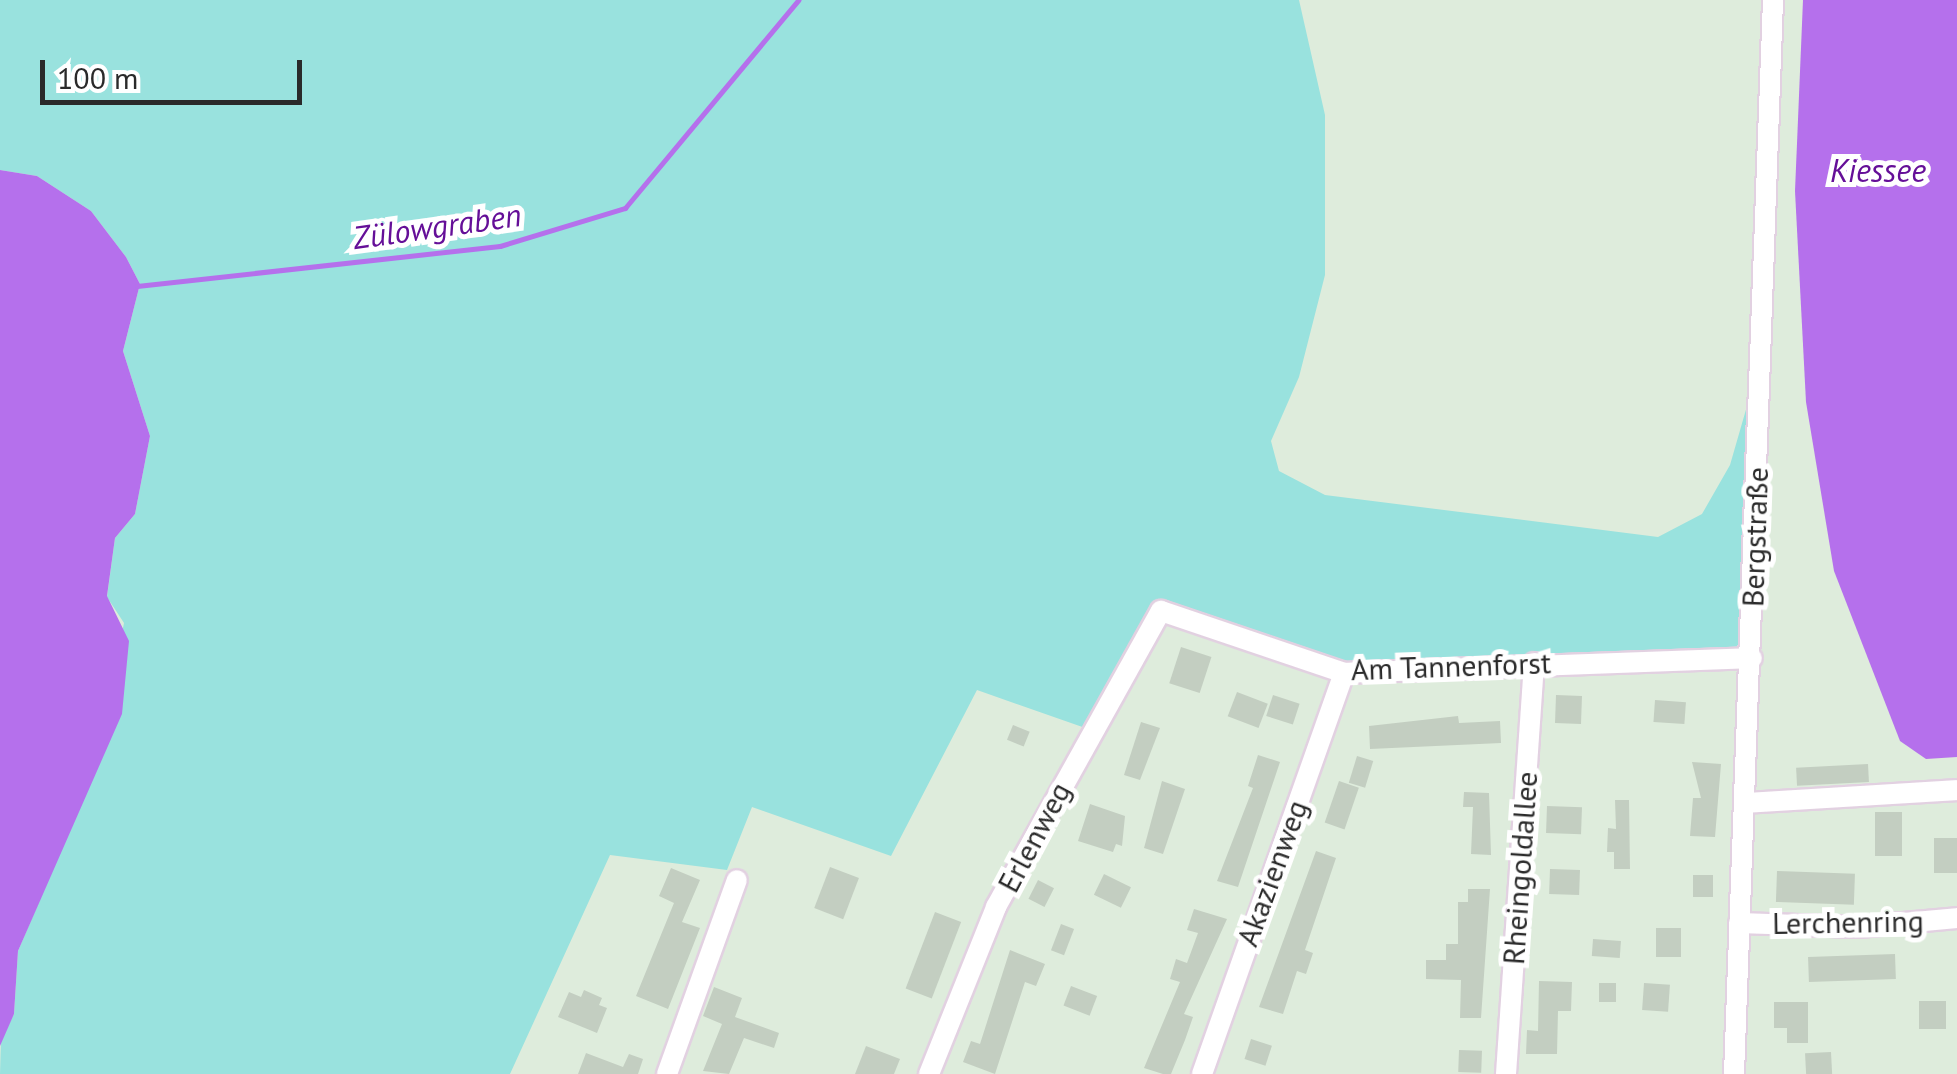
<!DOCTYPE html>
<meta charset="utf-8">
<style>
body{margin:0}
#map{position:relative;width:1957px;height:1074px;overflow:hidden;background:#deecdc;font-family:"PT Sans",sans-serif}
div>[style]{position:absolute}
.green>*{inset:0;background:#99e2de}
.water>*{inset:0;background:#b570ec}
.stream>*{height:5px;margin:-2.5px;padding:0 2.5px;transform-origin:2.5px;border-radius:2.5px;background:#b570ec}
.building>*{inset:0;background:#c3cec1;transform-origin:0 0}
.roads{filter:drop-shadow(2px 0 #e2d1e1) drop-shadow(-2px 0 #e2d1e1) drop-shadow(0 2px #e2d1e1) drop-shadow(0 -2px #e2d1e1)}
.minor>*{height:20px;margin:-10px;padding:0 10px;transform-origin:10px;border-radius:10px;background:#fff}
span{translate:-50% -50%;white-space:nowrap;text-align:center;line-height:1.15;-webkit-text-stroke:10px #fff;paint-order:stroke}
.street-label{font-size:30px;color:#2a2a2a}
.water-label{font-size:32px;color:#650f98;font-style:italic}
.scale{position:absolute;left:40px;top:60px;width:262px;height:45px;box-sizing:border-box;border:5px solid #2a2a2a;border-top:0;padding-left:12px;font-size:30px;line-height:35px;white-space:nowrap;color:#2a2a2a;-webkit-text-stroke:8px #fff;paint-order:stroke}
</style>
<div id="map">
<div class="green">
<i style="clip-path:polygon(0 0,1299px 0,1325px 115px,1325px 275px,1299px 377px,1271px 441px,1279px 471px,1325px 495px,1658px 537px,1702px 514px,1730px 465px,1760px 361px,1752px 658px,1344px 673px,1161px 611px,1091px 730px,977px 690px,891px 856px,752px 807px,727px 870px,610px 855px,510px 1074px,0 1074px,1px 1039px,14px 1014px,18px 951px,93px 775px,124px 623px,107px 597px,115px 538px,135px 514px,150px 436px,123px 351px,140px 284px,126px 257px,91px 211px,37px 176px,0 170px)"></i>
</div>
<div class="water">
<i style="clip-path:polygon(1803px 0,1957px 0,1957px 757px,1926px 759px,1900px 741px,1834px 571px,1806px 402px,1795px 191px)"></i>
<i style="clip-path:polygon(0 170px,37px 176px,91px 211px,126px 257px,140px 284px,123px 351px,150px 436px,135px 514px,115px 538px,107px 596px,129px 641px,122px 714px,18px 951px,14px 1014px,0 1046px)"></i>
</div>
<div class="stream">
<i style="left:137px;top:286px;width:365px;rotate:-6.3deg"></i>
<i style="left:500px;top:246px;width:131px;rotate:-16.9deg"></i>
<i style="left:625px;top:208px;width:271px;rotate:-50.2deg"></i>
</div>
<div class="building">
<i style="left:1181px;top:647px;width:32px;height:38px;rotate:18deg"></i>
<i style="left:1237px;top:692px;width:33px;height:26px;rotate:21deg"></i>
<i style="left:1273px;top:695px;width:28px;height:22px;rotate:18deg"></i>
<i style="left:1556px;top:695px;width:26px;height:28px;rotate:2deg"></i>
<i style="left:1655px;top:700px;width:31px;height:22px;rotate:4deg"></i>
<i style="clip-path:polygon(1458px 716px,1459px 723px,1500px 721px,1501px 743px,1370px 749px,1369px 726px)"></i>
<i style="clip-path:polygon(1141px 722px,1160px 728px,1140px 780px,1124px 775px)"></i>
<i style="left:1013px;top:725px;width:18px;height:16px;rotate:22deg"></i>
<i style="clip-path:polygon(1258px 755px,1280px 762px,1238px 887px,1217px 881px,1253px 788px,1248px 786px)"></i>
<i style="left:1357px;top:756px;width:17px;height:28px;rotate:17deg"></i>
<i style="clip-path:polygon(1692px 762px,1721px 764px,1715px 837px,1690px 836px,1693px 798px,1701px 798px)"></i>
<i style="left:1868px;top:764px;width:18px;height:72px;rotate:87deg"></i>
<i style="clip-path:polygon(1162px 781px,1185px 789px,1163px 854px,1144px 848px)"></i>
<i style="left:1339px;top:781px;width:21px;height:44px;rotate:19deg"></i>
<i style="clip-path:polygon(1464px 792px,1489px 793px,1491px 855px,1471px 854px,1473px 807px,1463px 807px)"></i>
<i style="clip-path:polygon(1615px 800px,1629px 800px,1630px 869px,1614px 869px,1614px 852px,1607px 852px,1608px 828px,1616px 829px)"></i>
<i style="clip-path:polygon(1090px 804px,1125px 816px,1122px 846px,1116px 844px,1113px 852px,1078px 841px)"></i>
<i style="left:1547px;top:806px;width:35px;height:27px;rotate:2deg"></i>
<i style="left:1875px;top:812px;width:27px;height:44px"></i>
<i style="left:1957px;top:838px;width:35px;height:23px;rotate:90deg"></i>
<i style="clip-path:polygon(1316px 851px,1336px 858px,1305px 950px,1313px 953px,1306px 974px,1297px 971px,1283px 1014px,1259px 1007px)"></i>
<i style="left:830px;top:867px;width:31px;height:44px;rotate:21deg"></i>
<i style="clip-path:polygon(671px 868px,700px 880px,682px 922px,700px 928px,668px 1009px,636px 996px,674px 903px,659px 896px)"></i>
<i style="left:1550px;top:869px;width:30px;height:25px;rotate:2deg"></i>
<i style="left:1777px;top:871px;width:78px;height:31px;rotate:2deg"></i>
<i style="left:1104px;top:874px;width:30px;height:23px;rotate:26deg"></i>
<i style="left:1693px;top:875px;width:20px;height:22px"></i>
<i style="left:1038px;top:880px;width:18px;height:21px;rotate:27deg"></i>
<i style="clip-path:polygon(1468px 889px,1490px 889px,1481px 1018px,1460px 1018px,1461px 980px,1426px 979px,1426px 960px,1446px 960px,1446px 944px,1458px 944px,1458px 902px,1468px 902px)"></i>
<i style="clip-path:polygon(1194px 909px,1227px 919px,1184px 1014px,1193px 1017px,1185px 1040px,1171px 1074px,1163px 1074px,1144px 1068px,1180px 982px,1170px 979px,1176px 959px,1187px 963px,1198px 933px,1187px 930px)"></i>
<i style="left:935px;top:912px;width:28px;height:82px;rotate:21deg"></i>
<i style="left:1061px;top:924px;width:14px;height:28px;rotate:21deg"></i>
<i style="left:1656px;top:928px;width:25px;height:29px"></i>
<i style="left:1593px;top:939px;width:28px;height:17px;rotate:4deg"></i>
<i style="clip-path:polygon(1010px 950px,1045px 964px,1036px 986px,1025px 982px,995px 1074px,963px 1062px,971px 1041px,980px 1044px)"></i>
<i style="left:1895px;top:954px;width:25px;height:87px;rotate:88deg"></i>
<i style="clip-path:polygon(1539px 981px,1572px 982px,1571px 1011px,1558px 1011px,1557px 1054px,1526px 1054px,1527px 1030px,1538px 1031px)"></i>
<i style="left:1599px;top:983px;width:17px;height:19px"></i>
<i style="left:1644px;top:983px;width:26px;height:27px;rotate:4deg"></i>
<i style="left:1071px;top:986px;width:28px;height:21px;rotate:21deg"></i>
<i style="clip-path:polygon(714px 987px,742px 998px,735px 1017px,779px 1033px,774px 1048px,744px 1038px,729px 1074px,703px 1071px,722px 1024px,703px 1016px)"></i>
<i style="clip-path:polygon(584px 990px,602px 998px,599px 1005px,607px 1008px,597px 1033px,558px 1017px,569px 992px,581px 997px)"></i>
<i style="left:1919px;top:1001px;width:27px;height:28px"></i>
<i style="clip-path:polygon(1774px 1002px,1808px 1002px,1808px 1043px,1787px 1043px,1787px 1028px,1774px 1028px)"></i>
<i style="left:1251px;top:1039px;width:22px;height:21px;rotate:18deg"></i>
<i style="clip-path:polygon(866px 1046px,900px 1059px,894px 1074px,855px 1074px)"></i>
<i style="left:1459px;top:1050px;width:23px;height:22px;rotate:2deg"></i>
<i style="left:1831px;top:1052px;width:22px;height:26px;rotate:87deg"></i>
<i style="clip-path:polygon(586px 1053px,623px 1067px,629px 1054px,643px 1059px,638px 1074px,578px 1074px)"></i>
</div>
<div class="roads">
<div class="minor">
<i style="left:1745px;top:803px;width:212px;rotate:-3.5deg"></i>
<i style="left:1739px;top:923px;width:120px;rotate:1.9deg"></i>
<i style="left:1859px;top:927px;width:98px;rotate:-5.2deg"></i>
<i style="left:667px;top:1074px;width:206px;rotate:-70.2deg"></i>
<i style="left:929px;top:1074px;width:180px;rotate:-68.1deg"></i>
<i style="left:996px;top:907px;width:339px;rotate:-60.9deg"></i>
<i style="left:1161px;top:611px;width:193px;rotate:18.7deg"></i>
<i style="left:1344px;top:673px;width:408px;rotate:-2.1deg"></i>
<i style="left:1202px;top:1074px;width:425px;rotate:-70.5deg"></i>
<i style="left:1506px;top:1074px;width:412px;rotate:-86.1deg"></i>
<i style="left:1734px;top:1074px;width:1075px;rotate:-87.92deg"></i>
</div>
</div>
<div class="street-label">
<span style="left:1755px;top:537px;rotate:-88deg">Bergstraße</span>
<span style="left:1451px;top:666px;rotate:-2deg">Am Tannenforst</span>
<span style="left:1034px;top:837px;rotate:-62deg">Erlenweg</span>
<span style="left:1520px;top:868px;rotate:-86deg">Rheingoldallee</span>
<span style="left:1272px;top:873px;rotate:-70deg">Akazienweg</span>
<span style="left:1848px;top:922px;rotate:-1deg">Lerchenring</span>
</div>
<div class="water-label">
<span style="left:1878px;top:170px">Kiessee</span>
<span style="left:437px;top:226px;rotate:-8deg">Zülowgraben</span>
</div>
<div class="scale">100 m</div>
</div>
